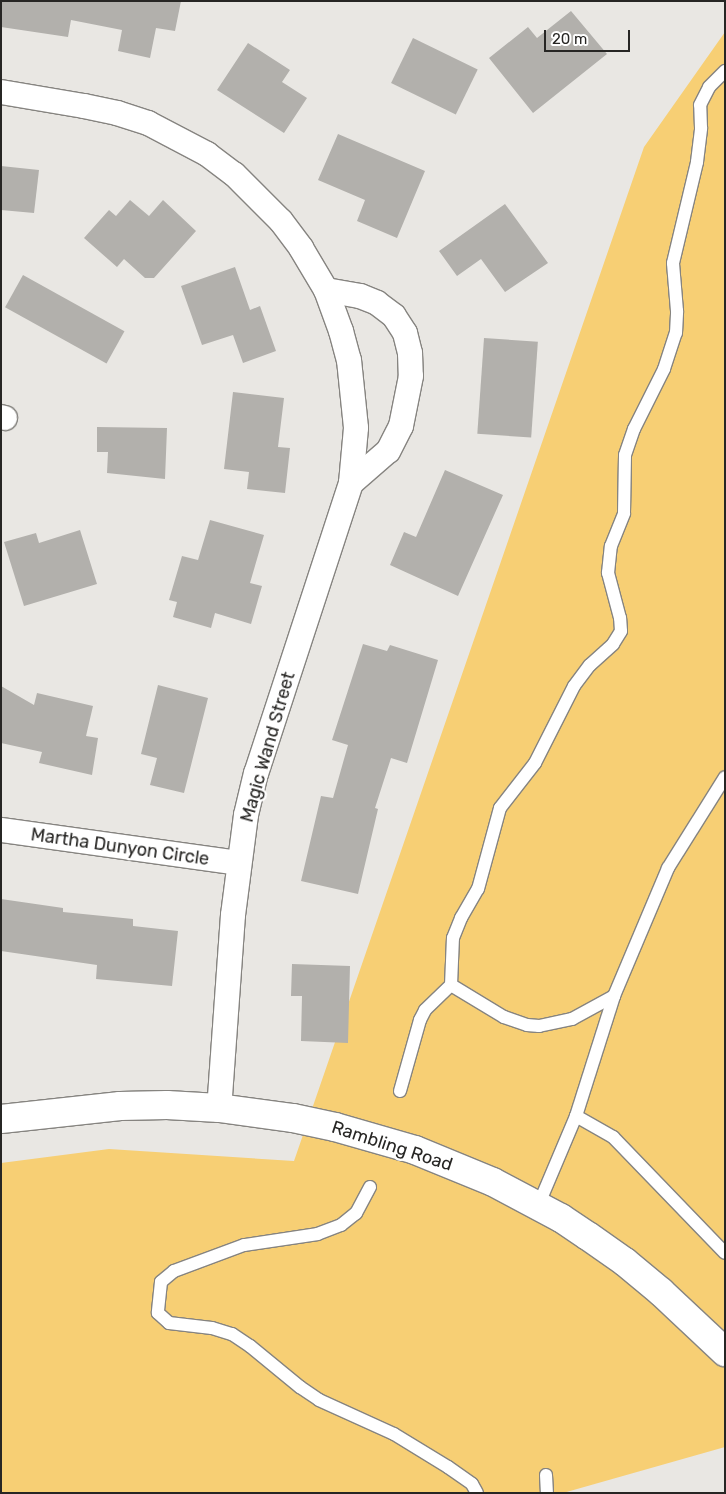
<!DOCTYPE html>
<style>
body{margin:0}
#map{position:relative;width:726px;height:1494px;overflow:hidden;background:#e9e7e3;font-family:Rubik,sans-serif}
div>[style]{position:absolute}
.green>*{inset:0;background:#f7cf74}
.building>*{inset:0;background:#b2b0ac;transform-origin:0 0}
.roads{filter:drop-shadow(1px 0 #868480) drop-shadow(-1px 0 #868480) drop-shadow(0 1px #868480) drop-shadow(0 -1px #868480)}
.service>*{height:12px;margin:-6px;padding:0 6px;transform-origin:6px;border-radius:6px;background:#fff}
.minor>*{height:24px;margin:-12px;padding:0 12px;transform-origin:12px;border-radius:12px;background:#fff}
.tertiary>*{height:28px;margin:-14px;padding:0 14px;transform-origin:14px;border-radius:14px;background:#fff}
span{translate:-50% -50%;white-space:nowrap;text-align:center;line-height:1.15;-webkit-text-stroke:4.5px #fff;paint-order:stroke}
.street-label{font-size:18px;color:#272624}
.frame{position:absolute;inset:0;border:2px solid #272624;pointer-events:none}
.scale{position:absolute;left:544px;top:30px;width:86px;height:22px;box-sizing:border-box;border:2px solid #272624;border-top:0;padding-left:6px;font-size:15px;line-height:18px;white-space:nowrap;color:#272624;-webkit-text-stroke:4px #fff;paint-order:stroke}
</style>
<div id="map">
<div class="green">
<i style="clip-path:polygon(725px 32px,725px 1447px,563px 1493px,1px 1493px,1px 1163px,109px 1149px,294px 1161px,644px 147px)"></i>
</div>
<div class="building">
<i style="clip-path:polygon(1px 1px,181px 1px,175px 31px,156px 28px,150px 58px,118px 51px,122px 30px,71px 20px,68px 37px,1px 27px)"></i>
<i style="clip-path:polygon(571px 11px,607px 54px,533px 113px,489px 58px,528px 27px,537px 38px)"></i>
<i style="left:413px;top:38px;width:72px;height:50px;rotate:26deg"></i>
<i style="clip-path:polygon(248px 43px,290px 70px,282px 82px,307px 98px,284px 133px,217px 90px)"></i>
<i style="clip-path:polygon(338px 134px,425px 171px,397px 238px,357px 221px,365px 200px,318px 180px)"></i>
<i style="clip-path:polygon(1px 166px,39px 170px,34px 213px,1px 210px)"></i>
<i style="clip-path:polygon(130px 200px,149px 216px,163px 200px,196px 231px,154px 278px,145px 278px,124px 259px,117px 267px,84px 238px,109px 210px,116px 216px)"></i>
<i style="clip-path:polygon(505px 204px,548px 263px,505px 292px,481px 259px,457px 276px,439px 251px)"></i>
<i style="clip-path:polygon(235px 267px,250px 310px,260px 306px,276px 351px,243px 363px,233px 335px,202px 345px,181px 286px)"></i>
<i style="left:23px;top:275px;width:116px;height:37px;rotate:29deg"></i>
<i style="left:484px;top:338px;width:54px;height:96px;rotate:4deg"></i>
<i style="clip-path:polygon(233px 392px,284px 398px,278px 447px,290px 448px,285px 493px,247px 489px,249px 472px,224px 469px)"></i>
<i style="clip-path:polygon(97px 427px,167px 428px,165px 479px,107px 473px,108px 452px,97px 452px)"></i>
<i style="clip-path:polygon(445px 470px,503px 495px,458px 596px,390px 565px,404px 532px,416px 537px)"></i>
<i style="clip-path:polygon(210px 520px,264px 535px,250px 583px,262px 586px,251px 624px,215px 613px,211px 628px,173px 617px,177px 602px,169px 600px,182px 556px,198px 560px)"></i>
<i style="clip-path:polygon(80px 530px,97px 584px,24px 606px,4px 542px,36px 533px,39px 543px)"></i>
<i style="clip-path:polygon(363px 644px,387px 651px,390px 645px,438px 660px,407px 763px,391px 758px,375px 808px,378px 809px,358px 894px,301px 881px,321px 796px,333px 798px,348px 745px,332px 740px)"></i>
<i style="clip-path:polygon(158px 685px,208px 698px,184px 793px,150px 785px,157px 758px,141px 754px)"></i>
<i style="clip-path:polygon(1px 686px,34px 705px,37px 693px,93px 706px,86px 736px,98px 738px,92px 775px,39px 763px,42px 752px,1px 743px)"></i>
<i style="clip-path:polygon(1px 899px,63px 908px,63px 912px,133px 919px,133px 926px,178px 931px,172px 986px,96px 979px,97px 965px,1px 951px)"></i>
<i style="clip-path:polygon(292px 964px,350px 966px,348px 1043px,301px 1041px,302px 996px,291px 996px)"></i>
</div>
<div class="roads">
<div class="service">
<i style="left:451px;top:985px;width:62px;rotate:31.1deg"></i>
<i style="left:504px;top:1017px;width:24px;rotate:19deg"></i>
<i style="left:527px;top:1025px;width:12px;rotate:5deg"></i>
<i style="left:539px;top:1026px;width:34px;rotate:-12deg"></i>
<i style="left:572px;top:1019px;width:48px;rotate:-28.7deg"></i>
<i style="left:400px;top:1091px;width:74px;rotate:-74.3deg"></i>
<i style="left:420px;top:1020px;width:11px;rotate:-63deg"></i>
<i style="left:425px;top:1010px;width:36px;rotate:-44deg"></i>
<i style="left:451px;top:985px;width:47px;rotate:-87.6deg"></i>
<i style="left:453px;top:938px;width:22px;rotate:-68deg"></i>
<i style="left:461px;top:918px;width:34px;rotate:-60deg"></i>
<i style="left:478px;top:889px;width:84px;rotate:-74.8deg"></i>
<i style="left:500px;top:808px;width:57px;rotate:-52.1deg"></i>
<i style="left:535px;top:763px;width:86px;rotate:-63.1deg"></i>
<i style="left:574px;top:686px;width:26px;rotate:-53deg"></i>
<i style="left:590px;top:665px;width:31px;rotate:-42deg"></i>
<i style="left:613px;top:644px;width:15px;rotate:-58deg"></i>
<i style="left:621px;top:631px;width:13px;rotate:-94deg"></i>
<i style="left:620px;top:618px;width:47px;rotate:-104.9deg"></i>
<i style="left:608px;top:573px;width:27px;rotate:-84deg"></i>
<i style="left:611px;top:546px;width:35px;rotate:-68deg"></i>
<i style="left:624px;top:513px;width:58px;rotate:-89deg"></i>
<i style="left:625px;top:455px;width:28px;rotate:-71deg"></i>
<i style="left:634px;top:429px;width:67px;rotate:-63.4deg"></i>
<i style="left:664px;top:369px;width:38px;rotate:-72deg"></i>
<i style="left:676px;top:333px;width:22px;rotate:-87deg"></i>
<i style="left:677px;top:311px;width:48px;rotate:-94.8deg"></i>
<i style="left:673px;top:263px;width:104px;rotate:-76.6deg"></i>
<i style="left:697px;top:162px;width:34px;rotate:-83deg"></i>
<i style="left:701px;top:128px;width:23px;rotate:-92deg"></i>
<i style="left:700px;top:105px;width:20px;rotate:-63deg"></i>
<i style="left:709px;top:87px;width:23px;rotate:-45deg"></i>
<i style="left:576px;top:1116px;width:43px;rotate:29.6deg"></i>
<i style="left:613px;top:1137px;width:161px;rotate:46deg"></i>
<i style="left:370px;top:1187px;width:30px;rotate:118deg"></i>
<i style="left:356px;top:1213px;width:19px;rotate:141deg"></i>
<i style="left:341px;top:1225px;width:25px;rotate:159deg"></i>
<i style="left:318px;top:1234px;width:75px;rotate:171.5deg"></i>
<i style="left:244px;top:1245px;width:75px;rotate:159.6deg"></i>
<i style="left:174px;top:1271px;width:17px;rotate:140deg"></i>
<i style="left:161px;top:1282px;width:31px;rotate:96deg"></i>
<i style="left:158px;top:1313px;width:15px;rotate:42deg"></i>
<i style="left:169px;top:1323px;width:43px;rotate:6.6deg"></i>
<i style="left:212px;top:1328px;width:21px;rotate:17deg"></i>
<i style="left:232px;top:1334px;width:22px;rotate:34deg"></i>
<i style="left:250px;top:1346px;width:65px;rotate:39.4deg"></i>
<i style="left:300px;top:1387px;width:23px;rotate:34deg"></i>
<i style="left:319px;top:1400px;width:82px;rotate:24.4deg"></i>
<i style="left:394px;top:1434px;width:63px;rotate:31.4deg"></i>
<i style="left:448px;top:1467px;width:29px;rotate:35deg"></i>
<i style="left:472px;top:1484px;width:10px;rotate:61deg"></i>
<i style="left:538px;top:1206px;width:98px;rotate:-67.1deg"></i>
<i style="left:576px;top:1116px;width:126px;rotate:-72.4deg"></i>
<i style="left:614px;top:996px;width:139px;rotate:-67.1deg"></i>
<i style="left:668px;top:868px;width:107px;rotate:-57.9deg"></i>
<i style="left:546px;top:1475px;width:18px;rotate:87deg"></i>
</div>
<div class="minor">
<i style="left:1px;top:92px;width:84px;rotate:9.6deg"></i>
<i style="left:84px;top:106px;width:34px;rotate:12deg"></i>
<i style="left:117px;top:113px;width:33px;rotate:18deg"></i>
<i style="left:148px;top:123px;width:67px;rotate:27.7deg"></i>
<i style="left:207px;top:154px;width:34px;rotate:37deg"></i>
<i style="left:234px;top:174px;width:66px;rotate:45deg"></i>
<i style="left:281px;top:221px;width:34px;rotate:53deg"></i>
<i style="left:301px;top:248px;width:49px;rotate:59.2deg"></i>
<i style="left:326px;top:290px;width:44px;rotate:69.9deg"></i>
<i style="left:341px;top:331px;width:30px;rotate:75deg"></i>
<i style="left:349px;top:360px;width:68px;rotate:84.1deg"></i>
<i style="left:356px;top:428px;width:55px;rotate:95.2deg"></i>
<i style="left:351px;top:483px;width:305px;rotate:108.1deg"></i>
<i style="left:256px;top:773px;width:43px;rotate:103.4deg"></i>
<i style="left:246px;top:815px;width:101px;rotate:97.4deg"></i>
<i style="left:233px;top:915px;width:194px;rotate:94.1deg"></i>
<i style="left:326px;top:290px;width:35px;rotate:10deg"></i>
<i style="left:360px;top:296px;width:18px;rotate:22deg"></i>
<i style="left:377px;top:303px;width:21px;rotate:37deg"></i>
<i style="left:394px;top:316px;width:20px;rotate:57deg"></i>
<i style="left:405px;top:333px;width:21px;rotate:76deg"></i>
<i style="left:410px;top:353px;width:23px;rotate:88deg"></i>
<i style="left:411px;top:376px;width:51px;rotate:101.3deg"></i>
<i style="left:401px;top:426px;width:28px;rotate:117deg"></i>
<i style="left:388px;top:451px;width:49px;rotate:139.1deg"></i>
<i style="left:1px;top:417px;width:4px;rotate:14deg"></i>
<i style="left:1px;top:830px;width:240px;rotate:7.9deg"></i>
</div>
<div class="tertiary">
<i style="left:1px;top:1119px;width:120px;rotate:-6.2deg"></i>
<i style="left:120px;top:1106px;width:47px;rotate:-1.2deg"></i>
<i style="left:167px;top:1105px;width:52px;rotate:3.3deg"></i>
<i style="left:219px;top:1108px;width:75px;rotate:7.7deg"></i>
<i style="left:293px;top:1118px;width:43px;rotate:12.1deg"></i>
<i style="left:335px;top:1127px;width:83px;rotate:16deg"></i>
<i style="left:415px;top:1150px;width:84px;rotate:22.3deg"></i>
<i style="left:493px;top:1182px;width:77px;rotate:27.9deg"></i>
<i style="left:561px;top:1218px;width:32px;rotate:34deg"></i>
<i style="left:588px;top:1236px;width:45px;rotate:35.1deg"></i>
<i style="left:625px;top:1262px;width:47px;rotate:39.8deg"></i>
<i style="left:661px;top:1292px;width:88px;rotate:43.2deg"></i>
</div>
</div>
<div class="street-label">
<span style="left:268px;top:747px;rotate:-74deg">Magic Wand Street</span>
<span style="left:120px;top:847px;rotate:8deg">Martha Dunyon Circle</span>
<span style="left:392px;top:1146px;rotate:18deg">Rambling Road</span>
</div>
<div class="frame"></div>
<div class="scale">20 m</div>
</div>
